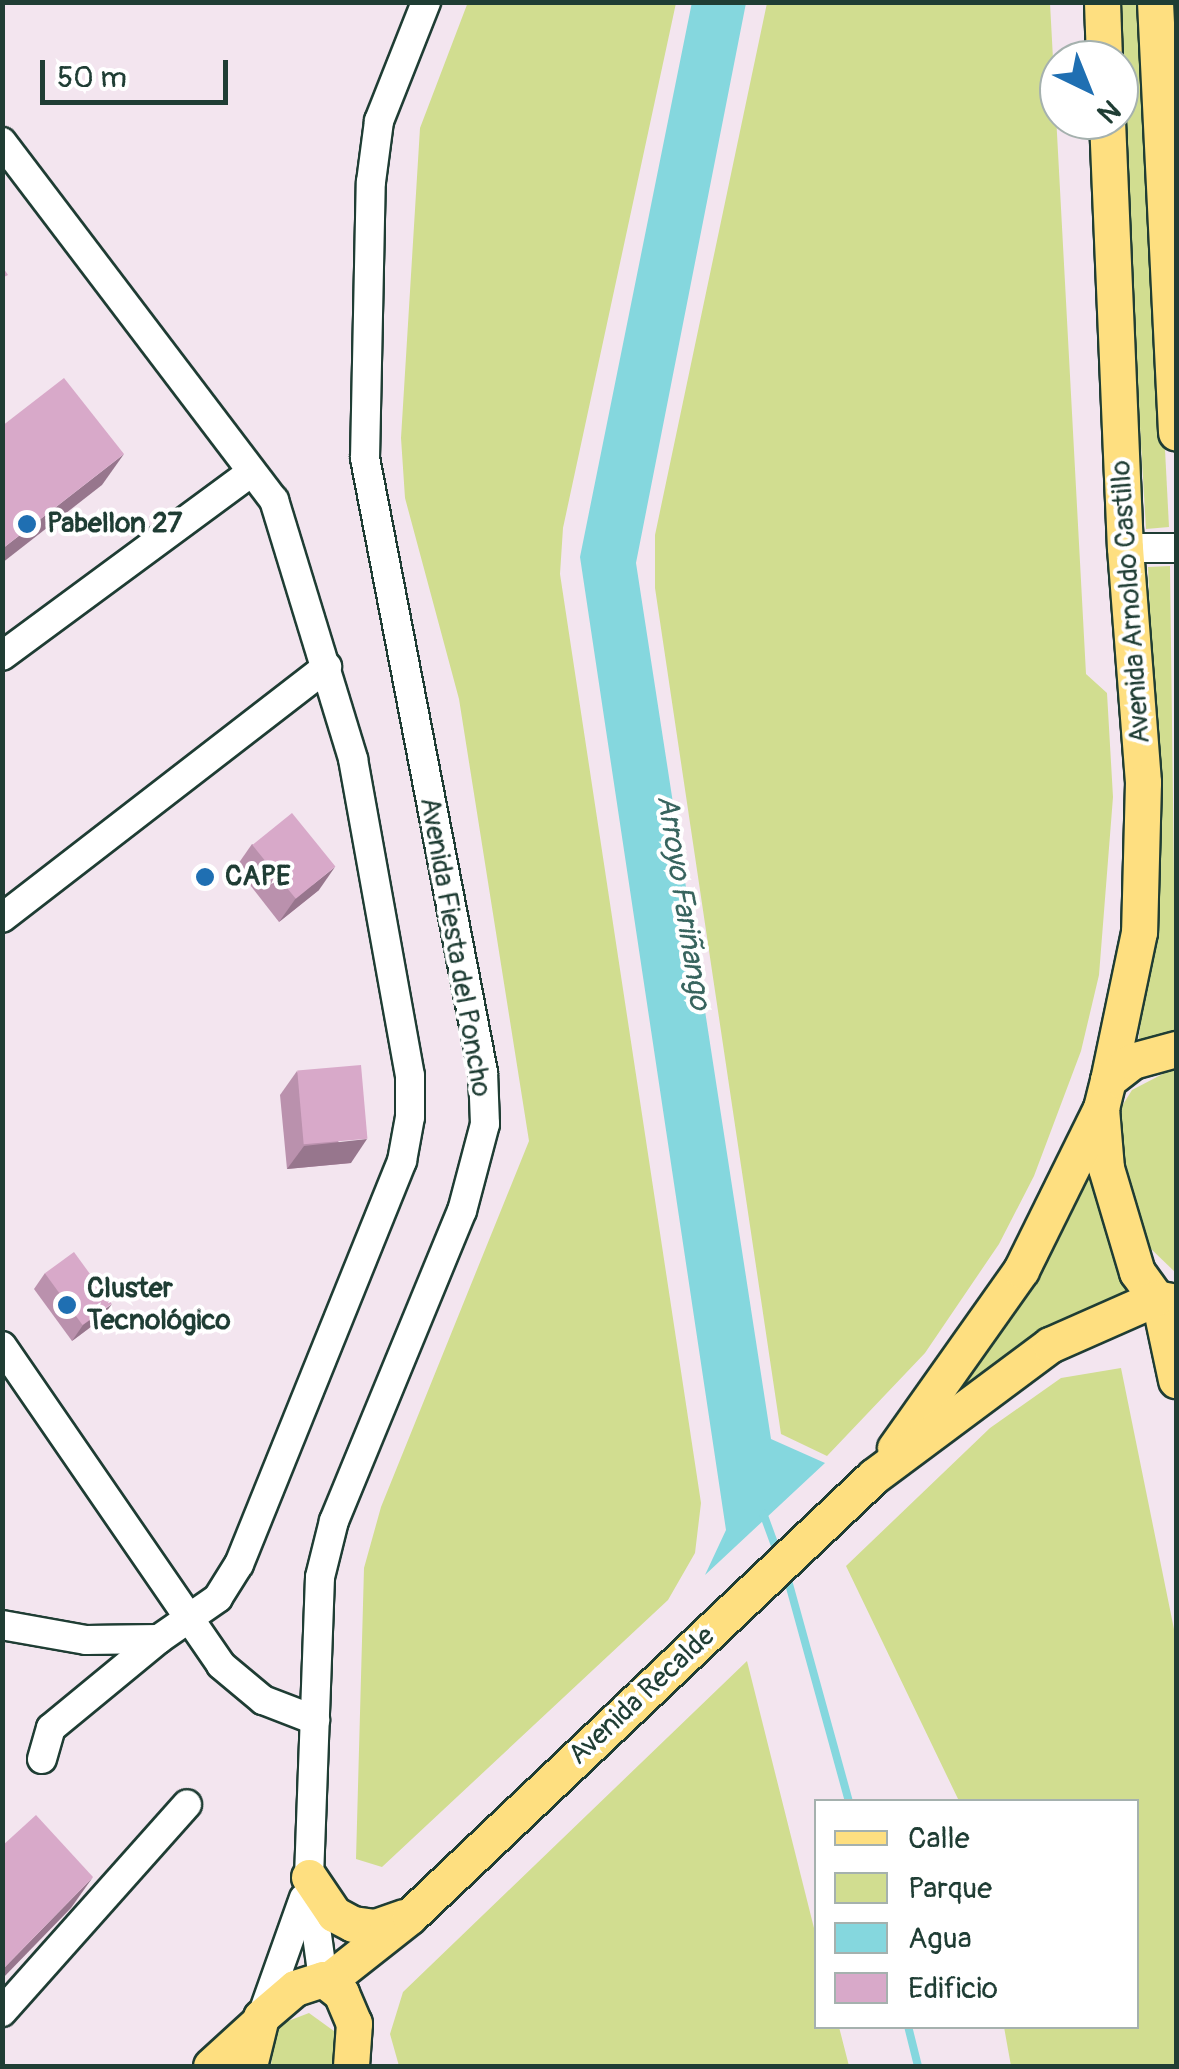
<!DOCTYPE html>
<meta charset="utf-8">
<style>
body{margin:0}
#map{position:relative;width:1179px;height:2069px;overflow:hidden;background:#f3e5ef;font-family:Pangolin,sans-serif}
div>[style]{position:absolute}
.green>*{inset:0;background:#d1dd90}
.water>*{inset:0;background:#85d7de}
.stream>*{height:8px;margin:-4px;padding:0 4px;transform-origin:4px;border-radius:4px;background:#85d7de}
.roads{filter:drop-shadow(2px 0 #1f3d34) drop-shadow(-2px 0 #1f3d34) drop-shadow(0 2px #1f3d34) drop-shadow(0 -2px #1f3d34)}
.minor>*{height:28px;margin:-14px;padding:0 14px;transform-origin:14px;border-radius:14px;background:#fff}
.major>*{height:35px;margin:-17.5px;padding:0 17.5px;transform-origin:17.5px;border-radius:17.5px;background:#fedf80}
.wall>*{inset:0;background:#ba91ad}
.shaded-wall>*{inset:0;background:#97768d}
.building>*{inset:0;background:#d8a9c9;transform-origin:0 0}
.dots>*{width:28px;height:28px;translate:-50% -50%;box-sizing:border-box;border:5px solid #fff;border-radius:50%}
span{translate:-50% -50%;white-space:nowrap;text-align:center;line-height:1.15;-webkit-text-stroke:8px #fff;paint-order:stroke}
.poi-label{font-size:28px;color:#1f3d34;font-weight:700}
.left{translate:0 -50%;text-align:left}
.street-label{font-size:28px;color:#1f3d34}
.water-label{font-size:30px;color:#38645e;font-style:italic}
.frame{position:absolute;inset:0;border:5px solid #1f3d34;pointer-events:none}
.legend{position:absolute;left:814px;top:1799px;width:325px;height:230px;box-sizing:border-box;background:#fff;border:2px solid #a5b1ae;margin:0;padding:12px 18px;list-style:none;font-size:30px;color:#1f3d34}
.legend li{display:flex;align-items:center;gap:20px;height:50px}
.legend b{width:50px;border:2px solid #a5b1ae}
.north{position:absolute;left:1039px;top:40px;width:100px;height:100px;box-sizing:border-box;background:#fff;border:2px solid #a5b1ae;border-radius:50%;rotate:137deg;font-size:28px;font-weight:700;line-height:40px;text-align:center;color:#1f3d34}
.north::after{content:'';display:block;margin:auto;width:35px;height:45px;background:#1f6fb2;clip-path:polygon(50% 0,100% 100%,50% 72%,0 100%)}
.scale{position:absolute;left:40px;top:60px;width:188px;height:45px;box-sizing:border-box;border:5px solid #1f3d34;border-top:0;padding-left:12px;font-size:30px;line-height:35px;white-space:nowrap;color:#1f3d34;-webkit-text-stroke:8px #fff;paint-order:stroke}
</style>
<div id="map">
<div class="green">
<i style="clip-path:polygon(468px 2px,676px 3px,563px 528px,560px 574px,701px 1503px,695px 1553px,668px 1600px,382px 1867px,356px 1859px,364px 1568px,381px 1507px,529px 1141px,459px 699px,405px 498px,401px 438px,420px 128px)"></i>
<i style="clip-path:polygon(767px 3px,1050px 3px,1086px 674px,1107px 693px,1113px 797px,1099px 975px,1081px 1051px,1034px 1176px,999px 1244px,925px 1353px,827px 1456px,781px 1434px,655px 588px,655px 535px)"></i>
<i style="clip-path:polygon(1115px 3px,1142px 3px,1169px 527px,1146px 529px)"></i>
<i style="clip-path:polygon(1170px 566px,1176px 1033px,1138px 1043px,1160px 876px,1148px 567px)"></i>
<i style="clip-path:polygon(1176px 1067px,1176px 1273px,1149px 1247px,1119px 1140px,1122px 1106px,1132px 1090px)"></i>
<i style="clip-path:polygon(1092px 1169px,1113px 1258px,1131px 1295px,1059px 1322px,954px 1398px,1035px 1279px)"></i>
<i style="clip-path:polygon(1121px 1368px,1176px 1639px,1176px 2066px,1011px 2066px,1004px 2027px,1136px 2026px,1136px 1802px,959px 1801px,846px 1566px,990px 1428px,1061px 1378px)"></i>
<i style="clip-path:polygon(747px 1661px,816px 1936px,816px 2026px,839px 2027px,849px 2066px,399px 2066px,390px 2034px,403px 1992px)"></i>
<i style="clip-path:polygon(309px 2013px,338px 2034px,338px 2066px,271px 2066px,275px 2026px)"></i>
</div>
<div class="water">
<i style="clip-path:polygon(692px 2px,746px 3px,636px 563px,771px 1439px,825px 1463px,705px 1575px,726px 1530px,580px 557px)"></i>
</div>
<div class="stream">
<i style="left:763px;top:1513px;width:40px;rotate:69.8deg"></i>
<i style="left:786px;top:1573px;width:238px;rotate:74.6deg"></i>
<i style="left:908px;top:2026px;width:41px;rotate:76deg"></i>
</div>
<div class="roads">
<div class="minor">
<i style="left:2px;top:142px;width:450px;rotate:52.8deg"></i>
<i style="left:274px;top:500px;width:271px;rotate:73deg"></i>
<i style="left:353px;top:759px;width:322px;rotate:79.8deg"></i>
<i style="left:410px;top:1076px;width:41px;rotate:90deg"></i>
<i style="left:410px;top:1117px;width:45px;rotate:100.3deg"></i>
<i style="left:402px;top:1161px;width:435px;rotate:112deg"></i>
<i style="left:239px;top:1564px;width:40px;rotate:122deg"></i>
<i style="left:218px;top:1598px;width:72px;rotate:145.2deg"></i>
<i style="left:159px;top:1639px;width:73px;rotate:179.2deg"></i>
<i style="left:86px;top:1640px;width:85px;rotate:-169.9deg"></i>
<i style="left:1125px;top:548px;width:51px"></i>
<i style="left:2px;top:656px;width:310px;rotate:-36.4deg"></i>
<i style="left:2px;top:918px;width:411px;rotate:-37.7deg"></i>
<i style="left:2px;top:1346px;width:387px;rotate:55.5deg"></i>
<i style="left:221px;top:1665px;width:55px;rotate:39.8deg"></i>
<i style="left:263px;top:1700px;width:56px;rotate:21deg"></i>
<i style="left:42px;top:1759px;width:32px;rotate:-74deg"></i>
<i style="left:51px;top:1728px;width:140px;rotate:-39.5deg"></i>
<i style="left:323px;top:1979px;width:103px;rotate:-97.8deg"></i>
<i style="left:309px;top:1877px;width:300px;rotate:-87.9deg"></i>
<i style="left:320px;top:1577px;width:58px;rotate:-76deg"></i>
<i style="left:334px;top:1521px;width:335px;rotate:-67.6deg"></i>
<i style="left:462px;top:1211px;width:90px;rotate:-75.2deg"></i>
<i style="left:485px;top:1124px;width:52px;rotate:-92.2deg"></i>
<i style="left:483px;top:1072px;width:625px;rotate:-100.88deg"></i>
<i style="left:365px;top:458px;width:276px;rotate:-88.8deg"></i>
<i style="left:371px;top:182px;width:62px;rotate:-82.5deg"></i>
<i style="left:379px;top:121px;width:128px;rotate:-68.4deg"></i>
<i style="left:2px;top:2012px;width:278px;rotate:-48.3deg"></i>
<i style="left:263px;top:2013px;width:122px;rotate:-70.4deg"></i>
</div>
<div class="major">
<i style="left:1102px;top:2px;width:58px;rotate:88deg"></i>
<i style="left:1155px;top:2px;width:431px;rotate:87.2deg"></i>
<i style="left:1107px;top:120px;width:428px;rotate:87.6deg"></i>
<i style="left:1125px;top:548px;width:235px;rotate:85.6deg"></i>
<i style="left:1143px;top:782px;width:150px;rotate:91.5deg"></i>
<i style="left:1139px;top:932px;width:151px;rotate:101.8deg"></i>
<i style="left:1159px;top:1300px;width:82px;rotate:78deg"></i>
<i style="left:1176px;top:1302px;width:20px;rotate:-169deg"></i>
<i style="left:1156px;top:1298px;width:32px;rotate:-126deg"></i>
<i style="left:1137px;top:1272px;width:109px;rotate:-106.6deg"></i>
<i style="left:1106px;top:1168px;width:60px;rotate:-94.8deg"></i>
<i style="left:1101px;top:1108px;width:29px;rotate:-76deg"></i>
<i style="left:1108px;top:1080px;width:31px;rotate:-38deg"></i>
<i style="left:1132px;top:1061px;width:46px;rotate:-15.3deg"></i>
<i style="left:895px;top:1448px;width:218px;rotate:-54.7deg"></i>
<i style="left:1021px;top:1270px;width:181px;rotate:-63.7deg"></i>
<i style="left:309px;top:1877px;width:45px;rotate:56deg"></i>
<i style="left:334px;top:1914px;width:21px;rotate:28deg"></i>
<i style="left:353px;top:1924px;width:22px;rotate:8deg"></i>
<i style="left:375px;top:1927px;width:31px;rotate:-19deg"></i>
<i style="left:329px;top:1980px;width:103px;rotate:-38.3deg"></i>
<i style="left:410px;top:1916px;width:639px;rotate:-43.48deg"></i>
<i style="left:874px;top:1476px;width:219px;rotate:-36.7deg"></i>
<i style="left:1050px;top:1345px;width:116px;rotate:-23.9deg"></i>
<i style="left:211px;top:2066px;width:62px;rotate:-42.4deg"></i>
<i style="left:249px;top:2066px;width:50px;rotate:-76.2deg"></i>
<i style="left:261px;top:2017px;width:45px;rotate:-40.5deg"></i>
<i style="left:295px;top:1988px;width:29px;rotate:-18deg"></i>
<i style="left:323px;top:1979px;width:23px;rotate:38deg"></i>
<i style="left:341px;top:1993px;width:33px;rotate:67deg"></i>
<i style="left:354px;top:2023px;width:43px;rotate:94deg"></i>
</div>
</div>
<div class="wall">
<i style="clip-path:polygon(252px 844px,319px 890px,279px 922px,236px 867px)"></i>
<i style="clip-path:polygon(297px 1071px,351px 1163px,287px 1169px,280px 1095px)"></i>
<i style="clip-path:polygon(45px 1273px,100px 1320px,72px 1341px,34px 1289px)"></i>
</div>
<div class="shaded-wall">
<i style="clip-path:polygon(124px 454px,102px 485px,2px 563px,2px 549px)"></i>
<i style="clip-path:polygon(335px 867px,319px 890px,279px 922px,296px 898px)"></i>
<i style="clip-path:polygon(367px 1139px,351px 1163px,287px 1169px,304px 1146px)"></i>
<i style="clip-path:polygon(112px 1304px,100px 1320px,72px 1341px,83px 1325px)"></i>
<i style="clip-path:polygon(93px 1877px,71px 1908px,2px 1979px,2px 1970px)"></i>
</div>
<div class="building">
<i style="clip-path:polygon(2px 266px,8px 275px,2px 278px)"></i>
<i style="clip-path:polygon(64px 378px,124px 454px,2px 549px,2px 426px)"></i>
<i style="left:292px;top:813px;width:69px;height:51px;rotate:51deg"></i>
<i style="left:361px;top:1065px;width:74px;height:64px;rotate:85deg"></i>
<i style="left:74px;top:1252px;width:64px;height:36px;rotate:54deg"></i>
<i style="clip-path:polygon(36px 1815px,93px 1877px,2px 1970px,2px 1846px)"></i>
</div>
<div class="dots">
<i style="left:27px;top:524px;background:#1f6fb2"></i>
<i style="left:205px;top:877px;background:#1f6fb2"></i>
<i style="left:67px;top:1305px;background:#1f6fb2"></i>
</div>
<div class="poi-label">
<span class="left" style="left:47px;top:524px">Pabellon 27</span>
<span class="left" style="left:225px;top:877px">CAPE</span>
<span class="left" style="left:87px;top:1305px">Cluster<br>Tecnológico</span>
</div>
<div class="street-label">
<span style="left:1131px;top:602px;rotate:-94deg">Avenida Arnoldo Castillo</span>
<span style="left:455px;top:947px;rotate:80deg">Avenida Fiesta del Poncho</span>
<span style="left:642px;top:1696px;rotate:-43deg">Avenida Recalde</span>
</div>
<div class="water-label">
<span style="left:683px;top:902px;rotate:81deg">Arroyo Fariñango</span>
</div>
<div class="frame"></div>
<ul class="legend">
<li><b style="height:12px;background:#fedf80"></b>Calle</li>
<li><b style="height:28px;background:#d1dd90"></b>Parque</li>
<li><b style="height:28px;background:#85d7de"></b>Agua</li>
<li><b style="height:28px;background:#d8a9c9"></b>Edificio</li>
</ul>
<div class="north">N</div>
<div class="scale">50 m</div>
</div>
